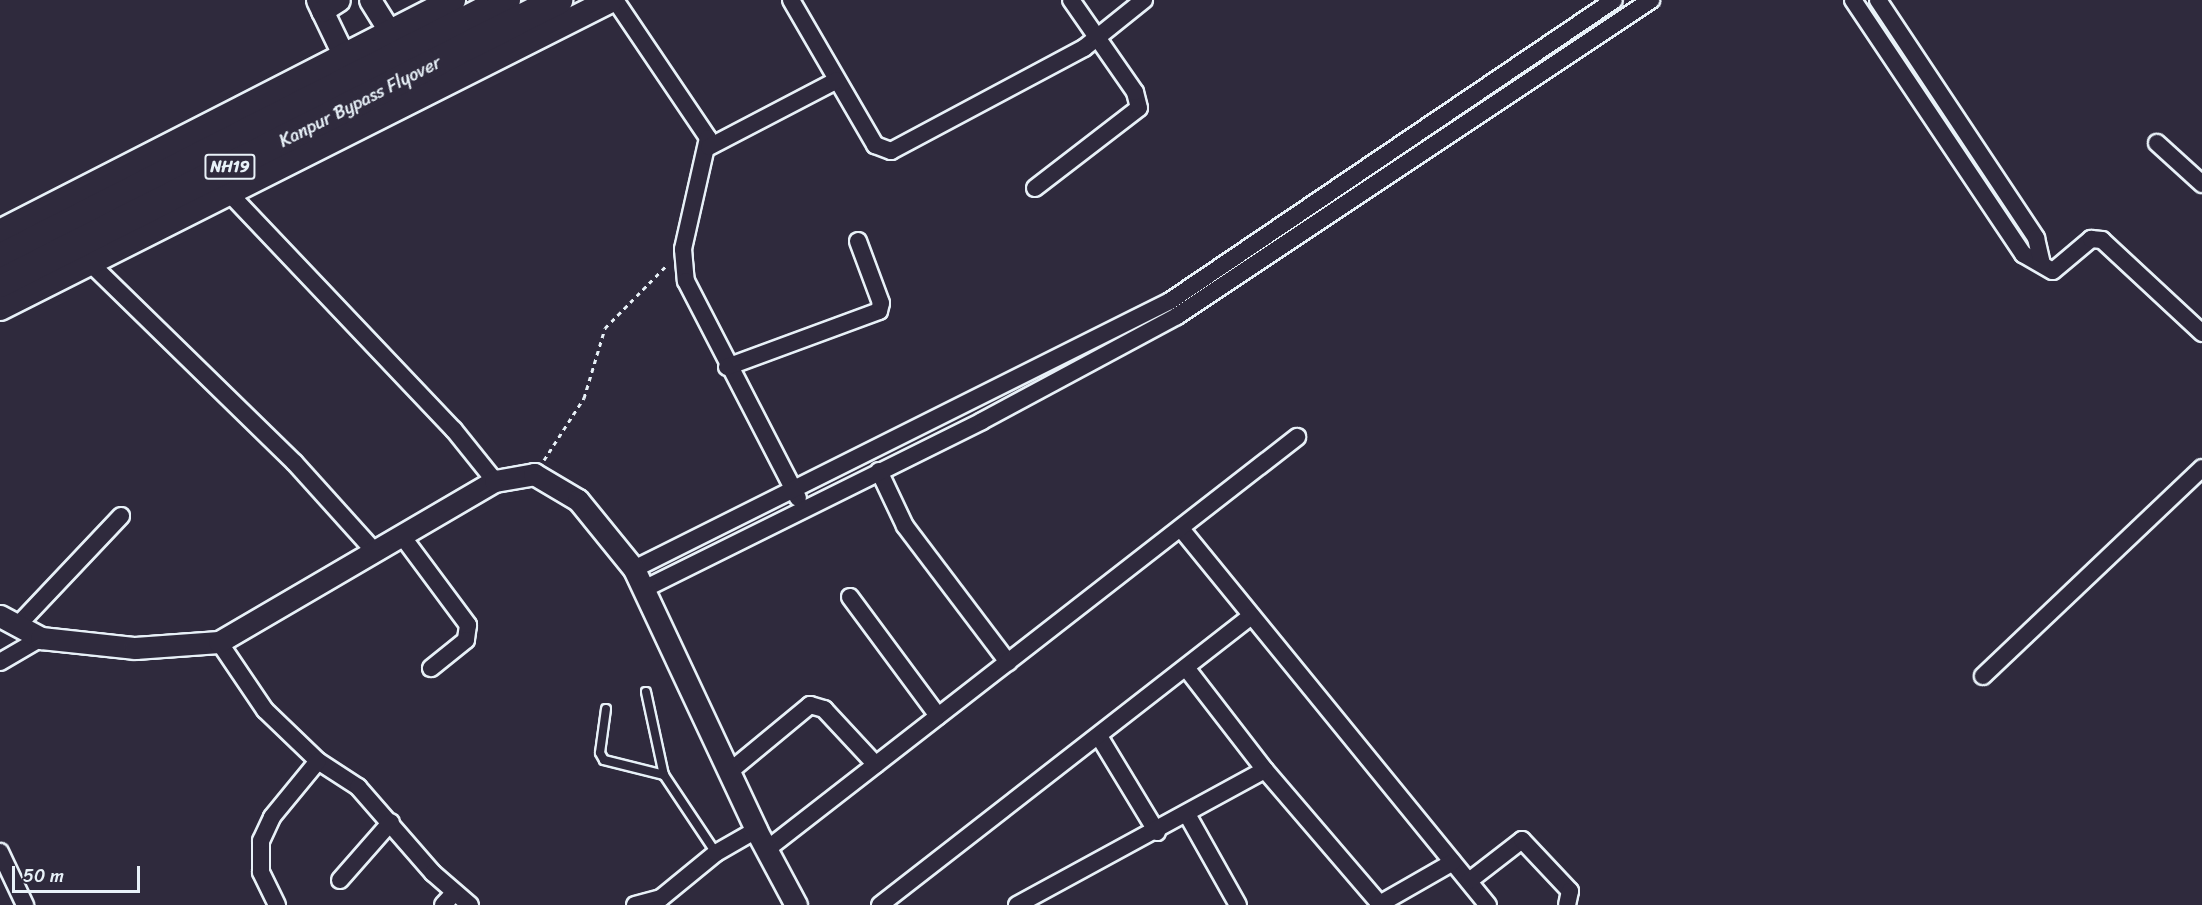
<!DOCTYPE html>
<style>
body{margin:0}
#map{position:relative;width:2202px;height:905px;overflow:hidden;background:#2f2a3d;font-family:Sriracha,sans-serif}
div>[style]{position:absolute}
.path>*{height:3px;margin-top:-1.5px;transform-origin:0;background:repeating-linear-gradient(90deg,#e8f1f8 0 4.5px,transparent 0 9px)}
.roads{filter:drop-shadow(2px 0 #e8f1f8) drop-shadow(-2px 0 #e8f1f8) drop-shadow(0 2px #e8f1f8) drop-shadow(0 -2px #e8f1f8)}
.service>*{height:8px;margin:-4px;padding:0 4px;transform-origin:4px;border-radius:4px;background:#2f2a3d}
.minor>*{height:16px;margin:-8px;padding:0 8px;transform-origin:8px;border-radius:8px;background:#2f2a3d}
.tertiary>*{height:21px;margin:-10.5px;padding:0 10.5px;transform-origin:10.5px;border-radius:10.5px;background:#2f2a3d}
.secondary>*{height:24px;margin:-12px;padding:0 12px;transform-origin:12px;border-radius:12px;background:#2f2a3d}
.trunk>*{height:28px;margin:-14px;padding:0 14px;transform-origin:14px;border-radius:14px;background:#2f2a3d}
span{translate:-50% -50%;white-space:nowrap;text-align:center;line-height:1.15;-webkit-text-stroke:6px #2f2a3d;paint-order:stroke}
.shield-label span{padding:2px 4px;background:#2f2a3d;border:2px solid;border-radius:4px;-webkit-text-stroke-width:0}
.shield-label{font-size:16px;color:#e8f1f8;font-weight:700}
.street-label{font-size:18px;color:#e8f1f8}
.scale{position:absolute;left:12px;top:866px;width:128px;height:27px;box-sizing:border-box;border:3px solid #e8f1f8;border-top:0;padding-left:8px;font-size:18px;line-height:21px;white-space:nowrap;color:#e8f1f8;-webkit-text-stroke:4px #2f2a3d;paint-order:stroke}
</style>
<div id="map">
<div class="path">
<i style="left:544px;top:460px;width:74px;rotate:-57.2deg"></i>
<i style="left:584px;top:398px;width:73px;rotate:-73.3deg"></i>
<i style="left:605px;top:328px;width:88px;rotate:-45.5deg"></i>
</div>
<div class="roads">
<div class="service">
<i style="left:646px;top:692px;width:85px;rotate:77.8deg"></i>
<i style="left:664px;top:775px;width:94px;rotate:56.3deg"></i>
<i style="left:606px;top:709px;width:44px;rotate:97.8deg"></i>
<i style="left:600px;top:753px;width:8px;rotate:60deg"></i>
<i style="left:604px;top:760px;width:62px;rotate:14deg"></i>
</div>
<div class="minor">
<i style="left:615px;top:0;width:166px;rotate:56deg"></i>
<i style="left:708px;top:138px;width:114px;rotate:102.7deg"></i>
<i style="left:683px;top:249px;width:32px;rotate:85deg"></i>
<i style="left:686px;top:281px;width:244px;rotate:62.7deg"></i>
<i style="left:791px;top:0;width:168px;rotate:59.9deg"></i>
<i style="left:875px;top:145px;width:17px;rotate:21deg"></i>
<i style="left:891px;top:151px;width:219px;rotate:-28.1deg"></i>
<i style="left:1084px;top:48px;width:77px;rotate:-38.7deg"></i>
<i style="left:1853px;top:0;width:306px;rotate:56.2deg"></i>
<i style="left:2023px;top:254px;width:34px;rotate:30deg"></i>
<i style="left:2053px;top:271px;width:50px;rotate:-40.1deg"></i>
<i style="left:2091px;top:239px;width:11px;rotate:5deg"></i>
<i style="left:2102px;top:240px;width:137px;rotate:42.9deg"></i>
<i style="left:1878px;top:0;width:286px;rotate:56.4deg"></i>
<i style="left:2036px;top:238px;width:27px;rotate:77deg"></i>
<i style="left:2157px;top:143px;width:61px;rotate:42.3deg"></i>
<i style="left:709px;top:147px;width:144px;rotate:-27.6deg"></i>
<i style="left:1035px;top:188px;width:131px;rotate:-37.6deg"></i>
<i style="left:1139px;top:108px;width:16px;rotate:-104deg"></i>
<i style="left:1135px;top:92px;width:112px;rotate:-124.8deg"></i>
<i style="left:229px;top:193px;width:327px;rotate:46.5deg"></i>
<i style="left:454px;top:430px;width:65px;rotate:51.2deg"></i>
<i style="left:90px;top:263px;width:286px;rotate:44.3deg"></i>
<i style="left:295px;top:463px;width:120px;rotate:48deg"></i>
<i style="left:727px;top:367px;width:162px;rotate:-20.2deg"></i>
<i style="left:879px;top:311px;width:8px;rotate:-76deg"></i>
<i style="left:881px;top:303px;width:66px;rotate:-110.4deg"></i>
<i style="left:879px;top:471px;width:61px;rotate:64.7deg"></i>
<i style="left:905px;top:526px;width:171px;rotate:52.9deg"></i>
<i style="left:1182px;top:530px;width:484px;rotate:50.8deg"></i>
<i style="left:402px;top:536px;width:111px;rotate:53.4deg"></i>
<i style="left:468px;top:625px;width:15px;rotate:98deg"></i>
<i style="left:466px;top:640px;width:45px;rotate:141.3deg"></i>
<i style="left:634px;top:569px;width:599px;rotate:-26.57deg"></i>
<i style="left:1170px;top:301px;width:536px;rotate:-34.13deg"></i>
<i style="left:644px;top:589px;width:377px;rotate:-26.4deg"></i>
<i style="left:982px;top:421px;width:221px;rotate:-28.3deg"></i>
<i style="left:1177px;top:316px;width:570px;rotate:-33.69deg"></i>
<i style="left:850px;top:597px;width:148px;rotate:53.5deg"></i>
<i style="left:18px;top:625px;width:150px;rotate:-46.6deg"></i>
<i style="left:219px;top:642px;width:82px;rotate:55.9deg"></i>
<i style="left:265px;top:710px;width:74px;rotate:43.9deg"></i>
<i style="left:318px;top:761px;width:48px;rotate:33deg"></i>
<i style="left:358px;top:787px;width:114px;rotate:48.9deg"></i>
<i style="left:433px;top:873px;width:49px;rotate:40.9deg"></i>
<i style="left:0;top:662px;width:48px;rotate:-30.3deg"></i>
<i style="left:1187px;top:669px;width:128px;rotate:52.3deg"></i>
<i style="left:1265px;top:770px;width:177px;rotate:49.4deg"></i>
<i style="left:1983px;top:676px;width:302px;rotate:-43.5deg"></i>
<i style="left:1100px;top:738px;width:110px;rotate:58.8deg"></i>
<i style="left:729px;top:772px;width:105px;rotate:-39.6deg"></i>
<i style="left:810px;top:705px;width:15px;rotate:16deg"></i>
<i style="left:824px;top:709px;width:76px;rotate:47.1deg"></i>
<i style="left:1188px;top:816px;width:102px;rotate:60.7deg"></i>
<i style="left:766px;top:850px;width:673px;rotate:-37.87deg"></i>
<i style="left:0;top:852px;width:59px;rotate:64.7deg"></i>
<i style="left:340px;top:880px;width:77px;rotate:-48.7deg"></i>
<i style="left:1469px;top:881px;width:67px;rotate:-37.7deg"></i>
<i style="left:1522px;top:840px;width:70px;rotate:46.7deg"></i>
<i style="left:1570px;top:891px;width:14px;rotate:102deg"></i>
<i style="left:277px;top:905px;width:37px;rotate:-116deg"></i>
<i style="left:261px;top:872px;width:31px;rotate:-90deg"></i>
<i style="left:261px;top:841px;width:26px;rotate:-65deg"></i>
<i style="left:272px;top:817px;width:72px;rotate:-50.6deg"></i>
<i style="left:443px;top:905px;width:16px;rotate:-47deg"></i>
<i style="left:635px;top:905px;width:27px;rotate:-15deg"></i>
<i style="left:661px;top:898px;width:71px;rotate:-39.3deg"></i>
<i style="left:716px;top:853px;width:46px;rotate:-29.9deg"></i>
<i style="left:880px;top:905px;width:469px;rotate:-37.9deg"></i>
<i style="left:1017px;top:905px;width:282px;rotate:-28.6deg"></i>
<i style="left:1378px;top:905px;width:86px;rotate:-29.8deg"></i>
</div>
<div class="tertiary">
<i style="left:317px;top:0;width:62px;rotate:64.3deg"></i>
<i style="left:370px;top:0;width:39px;rotate:58deg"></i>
<i style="left:322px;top:11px;width:20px;rotate:-33deg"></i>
<i style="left:0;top:616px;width:47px;rotate:28.2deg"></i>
<i style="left:41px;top:638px;width:95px;rotate:6.1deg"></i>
<i style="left:135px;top:648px;width:84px;rotate:-4.1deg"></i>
<i style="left:219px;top:642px;width:320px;rotate:-30.3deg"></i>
<i style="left:495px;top:481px;width:40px;rotate:-10deg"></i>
<i style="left:534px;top:474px;width:51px;rotate:30.6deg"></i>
<i style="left:578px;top:500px;width:89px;rotate:50.9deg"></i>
<i style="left:634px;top:569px;width:288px;rotate:64.9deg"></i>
<i style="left:756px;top:830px;width:85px;rotate:61.9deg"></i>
</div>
<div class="secondary">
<i style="left:0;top:232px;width:509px;rotate:-27.12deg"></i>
<i style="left:0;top:308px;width:684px;rotate:-26.75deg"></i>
</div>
<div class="trunk">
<i style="left:0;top:258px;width:568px;rotate:-27.02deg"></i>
<i style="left:0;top:283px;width:626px;rotate:-26.89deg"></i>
</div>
</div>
<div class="shield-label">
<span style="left:230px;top:167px">NH19</span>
</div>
<div class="street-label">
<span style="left:360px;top:102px;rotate:-27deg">Kanpur Bypass Flyover</span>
</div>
<div class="scale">50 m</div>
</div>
